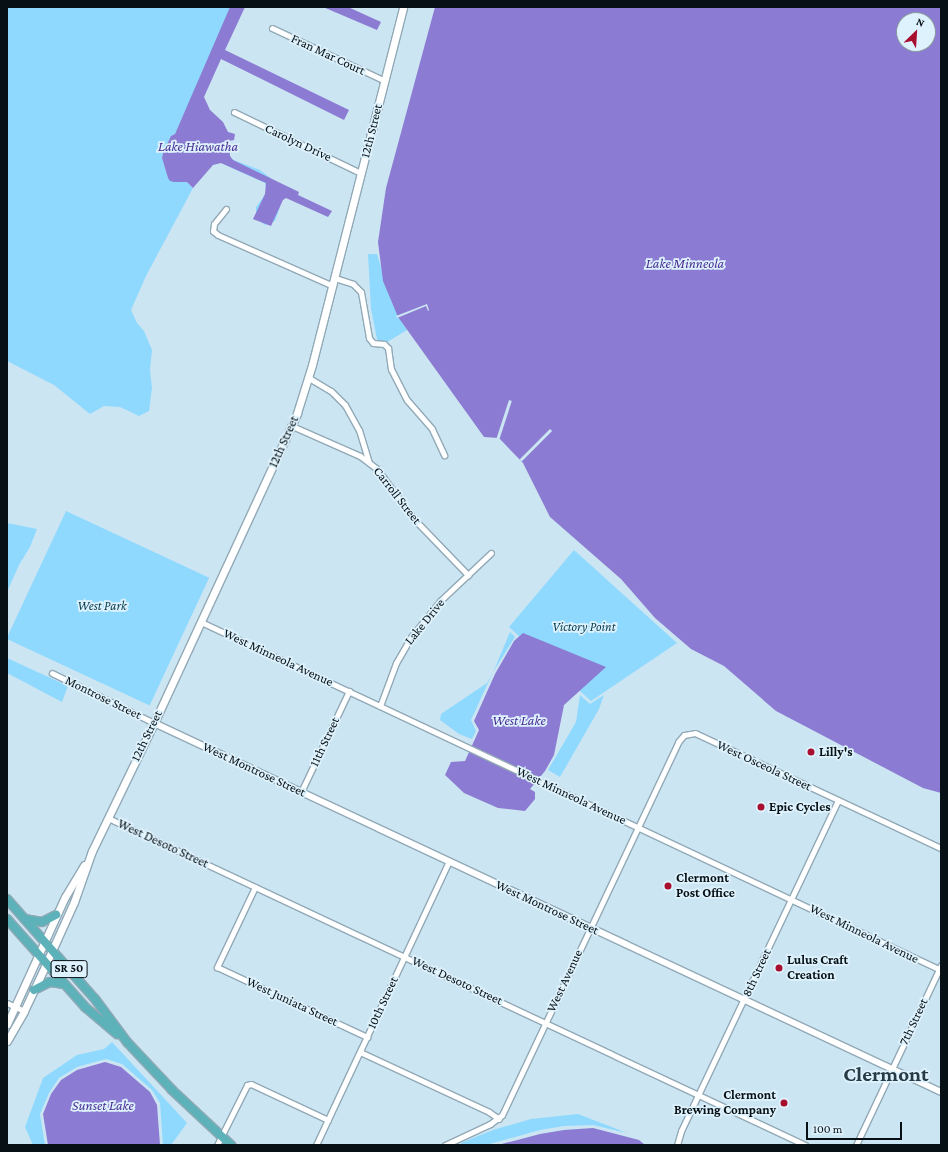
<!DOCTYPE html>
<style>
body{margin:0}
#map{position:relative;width:948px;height:1152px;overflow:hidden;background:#cce5f3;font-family:"Crimson Pro",serif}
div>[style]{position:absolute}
.green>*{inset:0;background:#8fd9fe;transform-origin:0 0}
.water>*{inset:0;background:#8b7bd2}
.pier>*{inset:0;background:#cce5f3;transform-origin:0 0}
.roads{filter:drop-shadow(1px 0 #91a9b6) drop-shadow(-1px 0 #91a9b6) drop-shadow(0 1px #91a9b6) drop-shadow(0 -1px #91a9b6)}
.minor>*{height:5px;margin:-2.5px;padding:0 2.5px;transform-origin:2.5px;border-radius:2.5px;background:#fff}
.tertiary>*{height:6px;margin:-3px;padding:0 3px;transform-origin:3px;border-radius:3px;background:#fff}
.secondary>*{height:7px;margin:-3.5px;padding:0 3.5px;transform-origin:3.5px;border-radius:3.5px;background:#fff}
.trunk>*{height:8px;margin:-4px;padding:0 4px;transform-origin:4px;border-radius:4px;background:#5cb2b8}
.dots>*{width:11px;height:11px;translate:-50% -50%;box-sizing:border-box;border:2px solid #def2fd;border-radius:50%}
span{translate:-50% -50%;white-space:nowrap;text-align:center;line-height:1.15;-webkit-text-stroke:3.5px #def2fd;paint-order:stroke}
.shield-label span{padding:1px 3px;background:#def2fd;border:1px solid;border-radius:3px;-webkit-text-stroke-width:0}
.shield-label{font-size:12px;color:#071014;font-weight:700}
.street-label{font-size:13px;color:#071014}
.park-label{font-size:13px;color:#053b50;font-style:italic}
.poi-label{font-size:13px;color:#071014;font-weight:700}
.left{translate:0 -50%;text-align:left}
.right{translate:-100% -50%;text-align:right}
.water-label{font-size:14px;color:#4a2d93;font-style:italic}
.town-label{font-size:21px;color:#263b45;font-weight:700}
.frame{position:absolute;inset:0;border:8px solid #071014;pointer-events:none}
.north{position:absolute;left:896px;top:12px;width:40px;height:40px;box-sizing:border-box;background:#def2fd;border:1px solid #8898a0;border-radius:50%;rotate:25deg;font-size:11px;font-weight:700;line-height:16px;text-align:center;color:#071014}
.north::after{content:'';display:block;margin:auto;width:14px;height:18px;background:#a80f2f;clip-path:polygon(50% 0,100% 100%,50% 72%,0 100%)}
.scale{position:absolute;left:806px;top:1122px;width:96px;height:18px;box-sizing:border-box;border:2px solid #071014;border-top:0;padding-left:5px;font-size:12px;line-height:14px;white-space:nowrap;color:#071014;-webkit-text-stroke:3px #def2fd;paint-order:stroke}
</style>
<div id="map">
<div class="green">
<i style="clip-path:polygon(7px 7px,233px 7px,175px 134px,171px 136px,163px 154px,162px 158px,168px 178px,174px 182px,187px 182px,193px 188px,146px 276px,131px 310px,137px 323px,144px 331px,152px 350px,150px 370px,152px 388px,149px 411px,139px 416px,120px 407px,104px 406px,90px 414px,54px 385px,7px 361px)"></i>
<i style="clip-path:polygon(231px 159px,260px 170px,273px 180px,281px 191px,280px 207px,275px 221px,265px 225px,259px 220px,256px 214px,256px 207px,267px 192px,265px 183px,221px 163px)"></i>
<i style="clip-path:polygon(368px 254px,377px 254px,392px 303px,407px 330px,384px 344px,378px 344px,371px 309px)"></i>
<i style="left:66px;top:511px;width:158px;height:141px;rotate:25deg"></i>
<i style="clip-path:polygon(7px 523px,37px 529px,30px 547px,19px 565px,7px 592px)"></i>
<i style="clip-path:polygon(574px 550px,677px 643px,591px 701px,509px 627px)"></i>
<i style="clip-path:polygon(510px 632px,515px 637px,493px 672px,471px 720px,476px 731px,472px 739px,459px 734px,440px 720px,441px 714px,487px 683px,494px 670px)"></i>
<i style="clip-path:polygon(7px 658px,68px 686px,62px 702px,7px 673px)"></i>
<i style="clip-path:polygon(580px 695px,590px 704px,604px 695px,599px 709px,560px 777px,548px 770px,576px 722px)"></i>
<i style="clip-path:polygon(112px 1042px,187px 1123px,171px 1145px,163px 1145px,160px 1103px,152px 1090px,122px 1064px,106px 1059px,77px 1067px,59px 1078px,49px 1093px,40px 1114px,45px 1145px,33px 1145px,25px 1127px,43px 1078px,77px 1055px,104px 1049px)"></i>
<i style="clip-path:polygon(578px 1114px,627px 1133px,593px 1125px,564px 1126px,540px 1130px,486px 1145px,459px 1145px,463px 1142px,493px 1130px,531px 1119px)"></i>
</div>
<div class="water">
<i style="clip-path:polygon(230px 7px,245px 7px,225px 50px,349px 110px,344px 120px,221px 59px,204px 97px,210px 110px,223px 122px,228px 132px,235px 134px,234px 140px,229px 141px,230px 156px,233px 160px,299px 192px,298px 195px,332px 211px,328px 217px,286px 198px,283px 200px,271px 226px,253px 219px,265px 194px,266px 183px,221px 163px,213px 165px,193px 188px,187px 182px,174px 182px,170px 181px,168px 178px,162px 158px,163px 153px,171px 136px,175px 134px)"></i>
<i style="clip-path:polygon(323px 7px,348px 7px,381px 22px,377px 30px)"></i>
<i style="clip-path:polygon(evenodd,435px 7px,941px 7px,941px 793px,923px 788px,776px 711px,724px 666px,691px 649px,655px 618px,621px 579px,550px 517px,523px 463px,499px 438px,484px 437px,398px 317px,383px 281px,378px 242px,386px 188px,435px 7px,904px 20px,928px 20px,928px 44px,904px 44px,904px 20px)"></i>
<i style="clip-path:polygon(523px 633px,606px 667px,564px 705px,554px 755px,545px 771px,530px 789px,535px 792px,535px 799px,525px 811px,498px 808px,464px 793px,445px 775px,451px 762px,465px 761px,479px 730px,474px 721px,495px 674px,514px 641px)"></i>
<i style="clip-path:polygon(105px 1062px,121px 1067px,150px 1092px,157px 1105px,160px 1145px,48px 1145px,43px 1114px,51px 1094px,61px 1080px,77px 1070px)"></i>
<i style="clip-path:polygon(593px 1128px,639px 1140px,645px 1145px,498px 1145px,540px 1134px,564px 1130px)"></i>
</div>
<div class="pier">
<i style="clip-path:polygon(427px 304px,429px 310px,428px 311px,426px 306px,397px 318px,396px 316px)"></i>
<i style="left:509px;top:400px;width:3px;height:46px;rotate:18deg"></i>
<i style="left:550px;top:429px;width:3px;height:43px;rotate:45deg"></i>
</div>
<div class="roads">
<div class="minor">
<i style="left:272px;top:28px;width:125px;rotate:25.1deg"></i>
<i style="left:234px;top:112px;width:141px;rotate:25.7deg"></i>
<i style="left:226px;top:209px;width:19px;rotate:129deg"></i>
<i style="left:214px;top:224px;width:7px;rotate:98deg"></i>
<i style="left:213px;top:231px;width:6px;rotate:39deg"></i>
<i style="left:218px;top:235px;width:126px;rotate:23.9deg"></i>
<i style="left:335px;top:278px;width:19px;rotate:18deg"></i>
<i style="left:353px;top:284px;width:11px;rotate:45deg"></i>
<i style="left:361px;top:292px;width:47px;rotate:80.1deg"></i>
<i style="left:369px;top:338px;width:6px;rotate:51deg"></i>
<i style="left:373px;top:343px;width:11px;rotate:5deg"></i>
<i style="left:384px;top:344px;width:6px;rotate:45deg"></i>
<i style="left:388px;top:348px;width:21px;rotate:82deg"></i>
<i style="left:391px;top:369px;width:35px;rotate:63deg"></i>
<i style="left:407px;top:400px;width:38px;rotate:49deg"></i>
<i style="left:432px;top:429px;width:29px;rotate:65deg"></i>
<i style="left:309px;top:378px;width:26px;rotate:31deg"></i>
<i style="left:331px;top:391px;width:20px;rotate:45deg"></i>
<i style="left:345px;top:405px;width:29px;rotate:61deg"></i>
<i style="left:359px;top:430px;width:34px;rotate:73deg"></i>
<i style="left:292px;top:426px;width:74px;rotate:23.8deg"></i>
<i style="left:360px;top:456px;width:21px;rotate:37deg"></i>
<i style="left:377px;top:469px;width:62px;rotate:53.5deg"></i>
<i style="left:414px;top:519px;width:78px;rotate:46deg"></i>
<i style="left:201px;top:622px;width:818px;rotate:25.19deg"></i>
<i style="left:52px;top:673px;width:114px;rotate:26.1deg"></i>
<i style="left:380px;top:706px;width:46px;rotate:-69.6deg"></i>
<i style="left:396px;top:663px;width:30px;rotate:-60deg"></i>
<i style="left:411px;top:637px;width:46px;rotate:-51.1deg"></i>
<i style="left:440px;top:601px;width:70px;rotate:-43.3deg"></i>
<i style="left:301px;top:792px;width:112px;rotate:-64.6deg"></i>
<i style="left:108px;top:818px;width:770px;rotate:25.13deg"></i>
<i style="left:255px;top:887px;width:89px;rotate:115.4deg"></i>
<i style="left:217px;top:967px;width:166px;rotate:25deg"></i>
<i style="left:7px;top:1003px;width:19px;rotate:25deg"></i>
<i style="left:360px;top:1052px;width:142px;rotate:24.9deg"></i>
<i style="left:489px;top:1112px;width:12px;rotate:35deg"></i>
<i style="left:217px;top:1145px;width:67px;rotate:-63.4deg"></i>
<i style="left:247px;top:1085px;width:4px;rotate:-14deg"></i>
<i style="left:251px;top:1084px;width:85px;rotate:25.1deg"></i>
<i style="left:316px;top:1145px;width:314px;rotate:-64.9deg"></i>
<i style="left:445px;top:1145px;width:50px;rotate:-25deg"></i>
<i style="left:490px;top:1124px;width:15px;rotate:-37deg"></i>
<i style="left:502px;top:1115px;width:412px;rotate:-64.7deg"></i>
<i style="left:678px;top:742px;width:9px;rotate:-49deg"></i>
<i style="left:684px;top:735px;width:11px;rotate:-10deg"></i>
<i style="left:695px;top:733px;width:272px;rotate:25.1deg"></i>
<i style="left:677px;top:1145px;width:15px;rotate:-74deg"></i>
<i style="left:681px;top:1131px;width:366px;rotate:-64.6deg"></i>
<i style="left:856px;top:1145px;width:199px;rotate:-64.7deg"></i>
</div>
<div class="tertiary">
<i style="left:154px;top:723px;width:869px;rotate:25.12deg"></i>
</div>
<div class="secondary">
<i style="left:7px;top:1024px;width:140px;rotate:-65.5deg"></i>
<i style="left:65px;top:897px;width:37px;rotate:-59deg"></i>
<i style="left:7px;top:1041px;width:34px;rotate:-60deg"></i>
<i style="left:24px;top:1011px;width:52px;rotate:-64.9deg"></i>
<i style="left:46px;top:964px;width:68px;rotate:-65.7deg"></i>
<i style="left:74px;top:902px;width:54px;rotate:-70.6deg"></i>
<i style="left:92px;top:851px;width:142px;rotate:-64.2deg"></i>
<i style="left:154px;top:723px;width:341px;rotate:-65.2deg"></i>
<i style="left:297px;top:413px;width:50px;rotate:-72.6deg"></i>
<i style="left:312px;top:365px;width:369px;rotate:-75.7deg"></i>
</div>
<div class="trunk">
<i style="left:7px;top:899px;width:133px;rotate:48.7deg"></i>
<i style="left:95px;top:999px;width:54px;rotate:53.3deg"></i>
<i style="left:127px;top:1042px;width:66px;rotate:46.8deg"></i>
<i style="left:172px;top:1090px;width:81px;rotate:43deg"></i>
<i style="left:7px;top:919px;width:118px;rotate:48.4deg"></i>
<i style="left:85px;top:1007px;width:42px;rotate:40.2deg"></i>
<i style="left:25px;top:919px;width:17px;rotate:10deg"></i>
<i style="left:42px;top:922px;width:16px;rotate:-27deg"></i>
<i style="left:34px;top:990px;width:18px;rotate:-27deg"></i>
<i style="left:50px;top:982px;width:14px;rotate:8deg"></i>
</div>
</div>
<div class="dots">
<i style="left:811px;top:752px;background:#a80f2f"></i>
<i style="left:761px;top:807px;background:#a80f2f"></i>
<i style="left:668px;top:886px;background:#a80f2f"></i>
<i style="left:779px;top:968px;background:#a80f2f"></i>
<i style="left:784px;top:1103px;background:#a80f2f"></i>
</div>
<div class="shield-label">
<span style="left:69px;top:969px">SR 50</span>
</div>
<div class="street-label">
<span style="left:328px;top:55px;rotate:25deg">Fran Mar Court</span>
<span style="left:372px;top:131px;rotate:-76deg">12th Street</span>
<span style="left:298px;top:143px;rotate:25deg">Carolyn Drive</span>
<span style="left:284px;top:442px;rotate:-66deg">12th Street</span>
<span style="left:397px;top:496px;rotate:52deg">Carroll Street</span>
<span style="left:425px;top:622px;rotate:-51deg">Lake Drive</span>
<span style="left:278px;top:658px;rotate:25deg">West Minneola Avenue</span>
<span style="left:103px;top:698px;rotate:26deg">Montrose Street</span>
<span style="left:147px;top:736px;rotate:-64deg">12th Street</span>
<span style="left:325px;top:742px;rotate:-65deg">11th Street</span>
<span style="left:764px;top:766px;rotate:25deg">West Osceola Street</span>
<span style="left:254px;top:770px;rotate:25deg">West Montrose Street</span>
<span style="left:571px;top:796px;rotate:25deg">West Minneola Avenue</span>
<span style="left:163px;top:844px;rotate:25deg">West Desoto Street</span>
<span style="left:547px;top:908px;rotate:25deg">West Montrose Street</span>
<span style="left:864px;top:934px;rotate:26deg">West Minneola Avenue</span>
<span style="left:757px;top:973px;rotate:-65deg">8th Street</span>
<span style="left:457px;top:981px;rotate:25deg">West Desoto Street</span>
<span style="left:565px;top:981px;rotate:-65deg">West Avenue</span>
<span style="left:292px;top:1002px;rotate:25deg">West Juniata Street</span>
<span style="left:383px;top:1003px;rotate:-65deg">10th Street</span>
<span style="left:914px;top:1022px;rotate:-65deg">7th Street</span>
</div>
<div class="park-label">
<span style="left:102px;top:606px">West Park</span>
<span style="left:584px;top:627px">Victory Point</span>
</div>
<div class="poi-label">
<span class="left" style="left:819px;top:752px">Lilly's</span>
<span class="left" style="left:769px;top:807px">Epic Cycles</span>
<span class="left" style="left:676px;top:886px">Clermont<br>Post Office</span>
<span class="left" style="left:787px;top:968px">Lulus Craft<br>Creation</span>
<span class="right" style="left:776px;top:1103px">Clermont<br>Brewing Company</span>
</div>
<div class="water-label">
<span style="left:198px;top:146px">Lake Hiawatha</span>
<span style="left:685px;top:263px">Lake Minneola</span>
<span style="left:519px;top:720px">West Lake</span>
<span style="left:103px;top:1105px">Sunset Lake</span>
</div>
<div class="town-label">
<span style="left:886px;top:1074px">Clermont</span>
</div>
<div class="frame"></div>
<div class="north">N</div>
<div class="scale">100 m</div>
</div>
